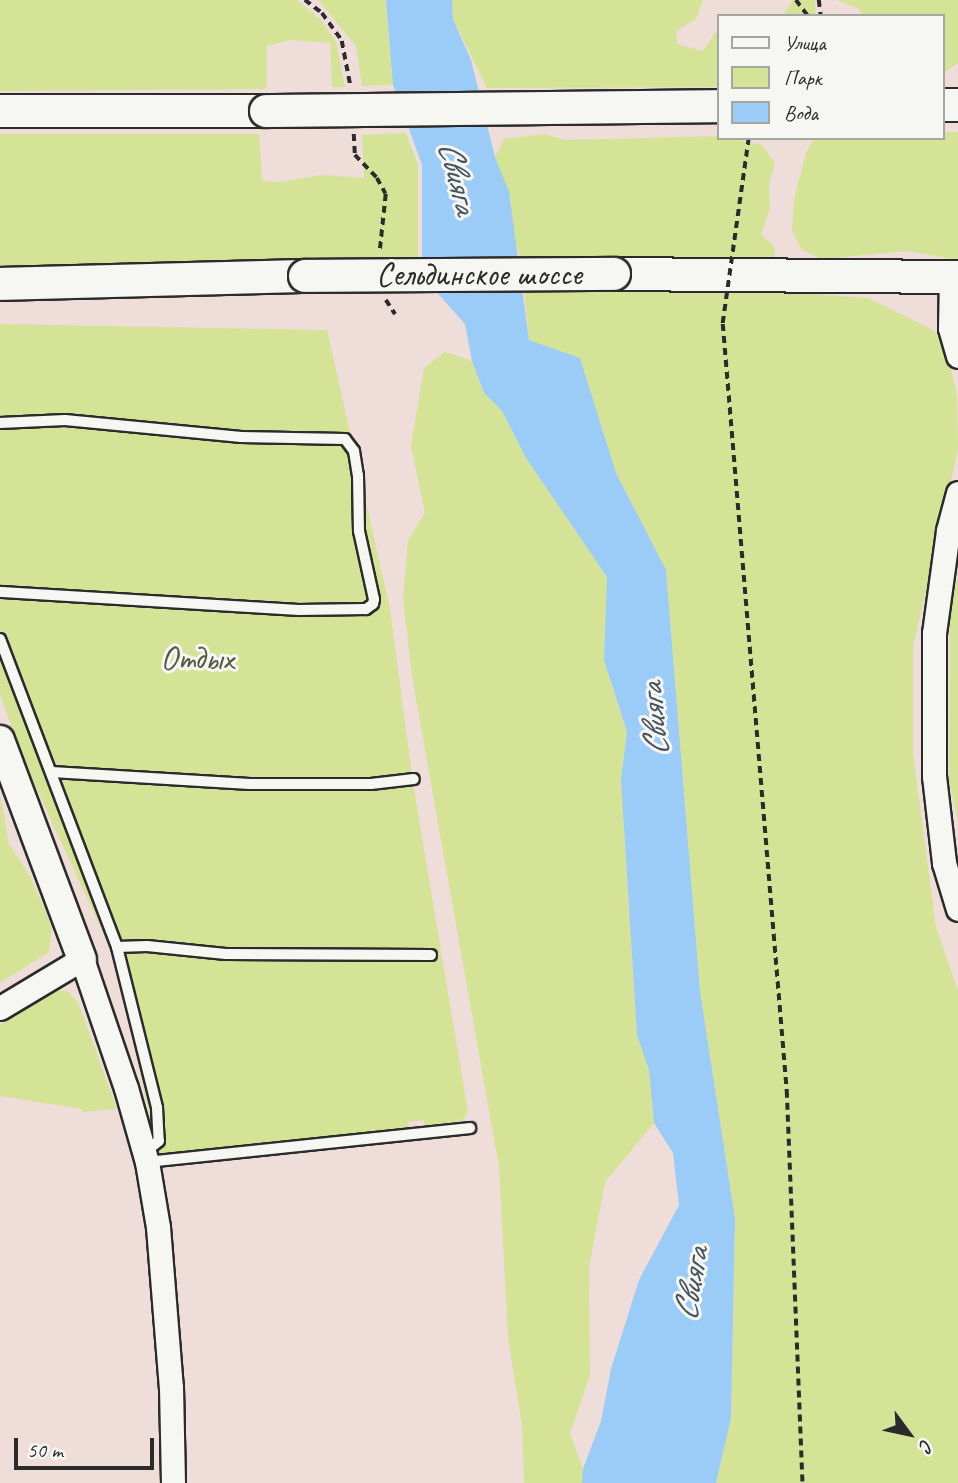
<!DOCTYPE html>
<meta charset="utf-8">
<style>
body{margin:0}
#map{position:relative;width:958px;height:1483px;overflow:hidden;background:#eeddd9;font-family:Caveat,sans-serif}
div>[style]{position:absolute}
.green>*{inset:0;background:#d5e396}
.water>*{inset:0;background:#9bcbf7}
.path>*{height:3.5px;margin-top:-1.75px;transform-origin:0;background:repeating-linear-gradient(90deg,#2b2b2b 0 7px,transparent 0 12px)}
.roads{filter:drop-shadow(2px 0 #2b2b2b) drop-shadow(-2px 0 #2b2b2b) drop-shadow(0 2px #2b2b2b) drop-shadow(0 -2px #2b2b2b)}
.service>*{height:10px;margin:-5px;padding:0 5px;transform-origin:5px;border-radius:5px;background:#f6f6f2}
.minor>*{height:23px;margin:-11.5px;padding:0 11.5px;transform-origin:11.5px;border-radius:11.5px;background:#f6f6f2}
.tertiary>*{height:28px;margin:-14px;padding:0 14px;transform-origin:14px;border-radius:14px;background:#f6f6f2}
.secondary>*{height:32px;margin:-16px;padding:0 16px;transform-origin:16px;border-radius:16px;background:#f6f6f2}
.path-bridge>*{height:3.5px;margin-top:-1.75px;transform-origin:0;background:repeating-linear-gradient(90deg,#2b2b2b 0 7px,transparent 0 12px)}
.bridges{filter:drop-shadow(2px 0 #2b2b2b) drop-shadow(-2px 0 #2b2b2b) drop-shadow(0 2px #2b2b2b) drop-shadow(0 -2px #2b2b2b)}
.secondary-bridge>*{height:32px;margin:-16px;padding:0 16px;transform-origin:16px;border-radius:16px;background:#f6f6f2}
span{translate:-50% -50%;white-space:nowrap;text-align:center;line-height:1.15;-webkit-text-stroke:6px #f6f6f2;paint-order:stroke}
.street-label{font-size:33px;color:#2b2b2b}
.park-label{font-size:33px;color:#565946}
.water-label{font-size:35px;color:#47535e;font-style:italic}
.legend{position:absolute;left:717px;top:14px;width:228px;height:126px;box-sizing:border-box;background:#f6f6f2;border:2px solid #a5a5a2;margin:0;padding:9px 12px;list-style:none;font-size:21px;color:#2b2b2b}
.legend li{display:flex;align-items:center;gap:14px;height:35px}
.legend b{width:35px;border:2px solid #a5a5a2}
.north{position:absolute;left:874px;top:1399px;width:70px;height:70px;-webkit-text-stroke:5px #f6f6f2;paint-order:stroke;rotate:123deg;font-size:19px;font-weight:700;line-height:28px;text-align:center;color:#2b2b2b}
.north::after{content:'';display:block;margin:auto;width:24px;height:32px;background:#2b2b2b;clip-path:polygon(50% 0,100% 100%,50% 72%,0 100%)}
.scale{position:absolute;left:14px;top:1438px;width:140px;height:32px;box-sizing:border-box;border:4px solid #2b2b2b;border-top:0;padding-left:9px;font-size:21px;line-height:24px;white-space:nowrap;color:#2b2b2b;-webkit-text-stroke:5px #f6f6f2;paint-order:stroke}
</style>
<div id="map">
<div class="green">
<i style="clip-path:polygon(0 0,297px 0,321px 20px,336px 42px,345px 87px,332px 87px,330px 43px,290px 40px,267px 46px,267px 86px,264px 89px,0 91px)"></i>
<i style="clip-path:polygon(318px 0,386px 0,393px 85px,362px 86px,356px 46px)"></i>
<i style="clip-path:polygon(452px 0,703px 0,696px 19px,676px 31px,677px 44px,703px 51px,716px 31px,718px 33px,718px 87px,487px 88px,453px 19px)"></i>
<i style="clip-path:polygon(793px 0,815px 0,816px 16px,782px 16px)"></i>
<i style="clip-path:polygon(837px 0,958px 0,958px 63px,942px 74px,942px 16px,863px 16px,859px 9px)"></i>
<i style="clip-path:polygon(942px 132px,958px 132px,958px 260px,907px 251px,822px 259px,802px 250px,792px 231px,794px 200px,806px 153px,814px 138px,942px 138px)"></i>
<i style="clip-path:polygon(406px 133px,418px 165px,418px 265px,0 270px,0 134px,259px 134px,262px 181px,282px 182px,320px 175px,364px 178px,362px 135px)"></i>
<i style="clip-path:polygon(544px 134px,565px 140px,718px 136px,762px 145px,775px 163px,769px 184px,770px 208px,761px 235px,774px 246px,775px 256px,765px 263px,522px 259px,515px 247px,495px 157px,504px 139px)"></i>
<i style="clip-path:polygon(524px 290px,770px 291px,868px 298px,933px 330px,945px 347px,957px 394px,958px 449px,913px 647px,913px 754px,936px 927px,958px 991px,958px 1483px,716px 1483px,731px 1418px,735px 1219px,700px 991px,666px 570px,616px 473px,580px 358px,529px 341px)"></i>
<i style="clip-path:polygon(0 324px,327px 330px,390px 609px,413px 783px,468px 1112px,462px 1121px,425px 1126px,424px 1120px,408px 1122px,409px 1128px,158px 1154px,115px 959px,28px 770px,0 695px)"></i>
<i style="clip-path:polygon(445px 352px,472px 361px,484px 393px,502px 411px,526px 458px,607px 577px,604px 660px,627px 732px,621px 780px,637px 1035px,649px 1070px,654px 1123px,605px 1182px,589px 1267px,590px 1375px,570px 1434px,583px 1469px,582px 1483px,524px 1483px,522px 1425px,508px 1337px,499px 1167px,412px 676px,403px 598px,408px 540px,425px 513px,411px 446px,424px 368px)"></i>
<i style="clip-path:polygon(958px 577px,958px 821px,949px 781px,950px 600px)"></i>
<i style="clip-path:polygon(0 793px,9px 844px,31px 878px,52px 927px,49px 952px,0 983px)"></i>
<i style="clip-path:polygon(53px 990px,67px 991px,78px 1002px,117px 1109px,83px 1112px,82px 1109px,0 1096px,0 1025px)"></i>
</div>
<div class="water">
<i style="clip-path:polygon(386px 0,452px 0,453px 19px,471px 60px,495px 157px,509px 192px,529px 340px,580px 358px,616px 473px,666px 570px,700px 991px,735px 1219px,731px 1418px,716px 1483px,582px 1483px,583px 1469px,601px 1421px,611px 1369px,639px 1280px,679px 1205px,673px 1153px,654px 1123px,649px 1070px,637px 1035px,621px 780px,627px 732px,604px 660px,607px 577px,526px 458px,502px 411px,484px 393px,472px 361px,465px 324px,432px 287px,422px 265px,422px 165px,393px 85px)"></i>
</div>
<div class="path">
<i style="left:305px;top:0;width:21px;rotate:37deg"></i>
<i style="left:322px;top:13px;width:34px;rotate:54deg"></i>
<i style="left:342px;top:41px;width:48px;rotate:79.2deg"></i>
<i style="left:796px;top:0;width:20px;rotate:53deg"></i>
<i style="left:819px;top:0;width:16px;rotate:83deg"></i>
<i style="left:354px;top:134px;width:21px;rotate:87deg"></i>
<i style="left:355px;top:155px;width:32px;rotate:46deg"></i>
<i style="left:377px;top:178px;width:18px;rotate:61deg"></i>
<i style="left:386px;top:194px;width:57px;rotate:96deg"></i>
<i style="left:386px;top:300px;width:17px;rotate:57deg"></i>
</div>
<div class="roads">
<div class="service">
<i style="left:0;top:423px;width:65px;rotate:-2.6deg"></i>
<i style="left:65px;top:420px;width:177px;rotate:5.5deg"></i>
<i style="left:241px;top:437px;width:104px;rotate:1.1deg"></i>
<i style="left:345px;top:439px;width:15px;rotate:53deg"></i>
<i style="left:354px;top:451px;width:24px;rotate:81deg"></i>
<i style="left:358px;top:475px;width:56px;rotate:89deg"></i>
<i style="left:359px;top:531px;width:70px;rotate:77.6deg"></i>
<i style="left:374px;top:599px;width:5px;rotate:101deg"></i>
<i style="left:373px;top:604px;width:9px;rotate:144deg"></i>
<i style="left:366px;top:609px;width:68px;rotate:179.2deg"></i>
<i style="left:298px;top:610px;width:299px;rotate:-176.5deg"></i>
<i style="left:0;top:639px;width:329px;rotate:69.2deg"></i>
<i style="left:117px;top:947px;width:166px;rotate:76deg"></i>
<i style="left:157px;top:1108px;width:33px;rotate:87deg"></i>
<i style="left:159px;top:1141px;width:18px;rotate:142deg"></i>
<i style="left:52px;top:772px;width:198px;rotate:3.5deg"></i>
<i style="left:250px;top:784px;width:121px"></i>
<i style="left:371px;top:784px;width:43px;rotate:-6.6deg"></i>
<i style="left:117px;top:947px;width:30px;rotate:-2deg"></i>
<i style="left:147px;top:946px;width:79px;rotate:5.8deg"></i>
<i style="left:226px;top:954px;width:205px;rotate:0.3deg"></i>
<i style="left:147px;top:1162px;width:325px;rotate:-6deg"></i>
</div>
<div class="minor">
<i style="left:951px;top:277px;width:51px;rotate:91.1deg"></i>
<i style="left:950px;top:328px;width:29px;rotate:74deg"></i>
<i style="left:958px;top:493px;width:39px;rotate:105deg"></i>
<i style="left:948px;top:531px;width:103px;rotate:97.8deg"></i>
<i style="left:934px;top:633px;width:143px;rotate:90deg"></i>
<i style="left:934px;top:776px;width:88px;rotate:83.4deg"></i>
<i style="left:944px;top:863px;width:48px;rotate:73.1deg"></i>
<i style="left:0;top:1008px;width:96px;rotate:-30.9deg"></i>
<i style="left:82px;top:959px;width:136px;rotate:71.2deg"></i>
<i style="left:126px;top:1088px;width:77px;rotate:74.2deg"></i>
<i style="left:147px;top:1162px;width:66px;rotate:80.4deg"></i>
<i style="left:158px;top:1227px;width:161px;rotate:85.4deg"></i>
<i style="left:171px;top:1387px;width:96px;rotate:88.8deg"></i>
</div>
<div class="tertiary">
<i style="left:0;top:740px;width:234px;rotate:69.5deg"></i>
</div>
<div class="secondary">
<i style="left:942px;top:105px;width:16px"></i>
<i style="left:0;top:111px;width:266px"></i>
<i style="left:614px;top:274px;width:344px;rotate:0.5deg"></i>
<i style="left:0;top:284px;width:305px;rotate:-1.5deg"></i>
</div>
</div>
<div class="path-bridge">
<i style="left:749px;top:138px;width:188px;rotate:98deg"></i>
<i style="left:723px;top:324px;width:770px;rotate:85.23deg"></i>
<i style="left:787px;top:1091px;width:392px;rotate:87.7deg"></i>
</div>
<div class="bridges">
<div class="secondary-bridge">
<i style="left:266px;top:111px;width:452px;rotate:-0.6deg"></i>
<i style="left:305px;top:276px;width:309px;rotate:-0.4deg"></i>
</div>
</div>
<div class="street-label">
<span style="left:479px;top:275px">Сельдинское шоссе</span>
</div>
<div class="park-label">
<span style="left:197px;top:659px">Отдых</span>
</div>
<div class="water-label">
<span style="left:458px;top:177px;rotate:76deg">Свияга</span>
<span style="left:654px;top:720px;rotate:-95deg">Свияга</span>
<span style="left:691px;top:1284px;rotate:-80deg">Свияга</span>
</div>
<ul class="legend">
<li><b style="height:9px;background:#f6f6f2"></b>Улица</li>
<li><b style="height:19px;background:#d5e396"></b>Парк</li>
<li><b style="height:19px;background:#9bcbf7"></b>Вода</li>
</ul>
<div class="north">С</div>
<div class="scale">50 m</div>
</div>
